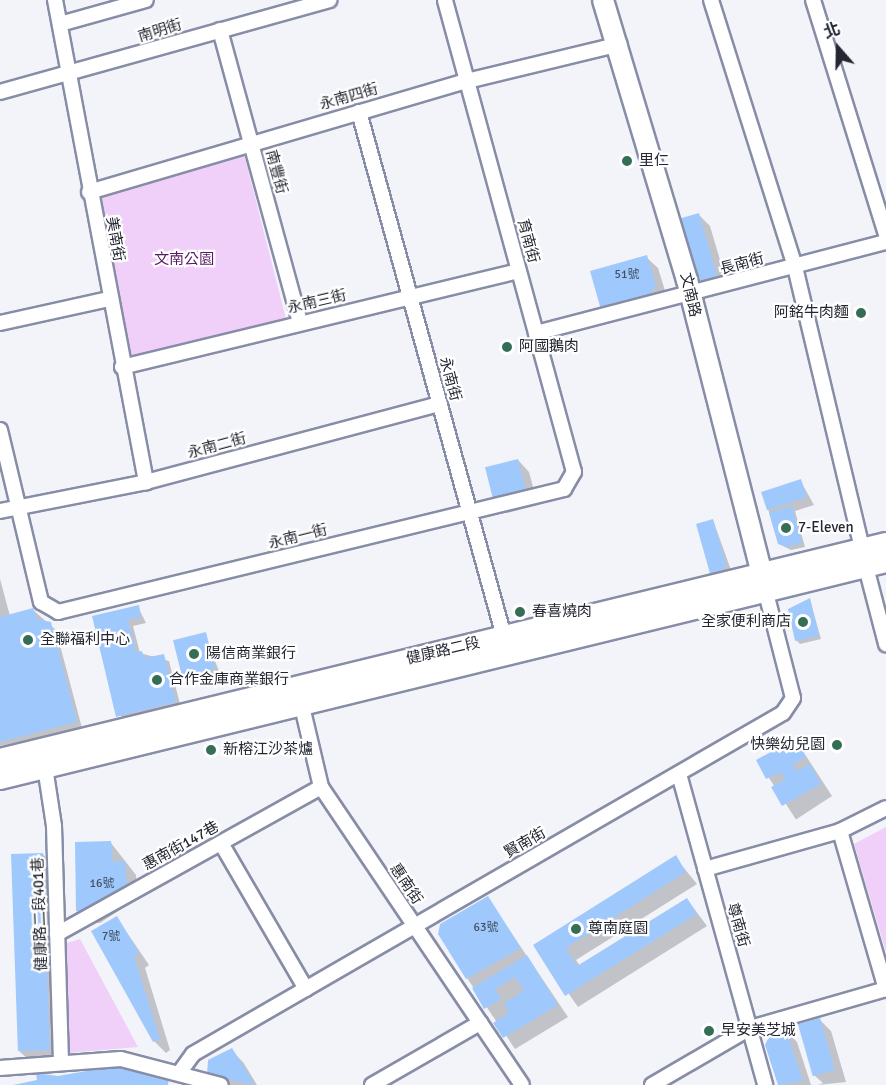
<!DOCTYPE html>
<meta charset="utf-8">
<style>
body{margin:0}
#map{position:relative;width:886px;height:1085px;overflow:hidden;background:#f3f4fa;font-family:Signika,"Noto Sans TC",sans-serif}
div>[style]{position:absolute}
.green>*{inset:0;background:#f0cff9}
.shadow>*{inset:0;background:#0003;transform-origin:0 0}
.building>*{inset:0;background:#9fc9fc;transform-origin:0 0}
.roads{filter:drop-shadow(2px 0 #878da6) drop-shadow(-2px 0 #878da6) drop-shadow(0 2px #878da6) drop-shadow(0 -2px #878da6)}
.street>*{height:14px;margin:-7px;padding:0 7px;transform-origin:7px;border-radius:7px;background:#fff}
.secondary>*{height:20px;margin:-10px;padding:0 10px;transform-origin:10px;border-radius:10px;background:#fff}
.dots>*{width:16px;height:16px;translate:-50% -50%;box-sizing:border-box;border:3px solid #fff;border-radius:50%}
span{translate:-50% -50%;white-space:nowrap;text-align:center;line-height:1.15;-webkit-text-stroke:4.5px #fff;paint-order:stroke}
.number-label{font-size:12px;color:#435064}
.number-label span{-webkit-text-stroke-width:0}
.street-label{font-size:15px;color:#242731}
.poi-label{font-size:15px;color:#242731}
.left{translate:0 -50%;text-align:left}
.right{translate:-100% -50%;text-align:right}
.park-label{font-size:15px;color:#581966}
.north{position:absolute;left:808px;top:18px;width:60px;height:60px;-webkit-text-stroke:4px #fff;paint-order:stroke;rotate:340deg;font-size:16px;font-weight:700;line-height:24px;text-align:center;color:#242731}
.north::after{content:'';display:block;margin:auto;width:21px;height:27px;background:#242731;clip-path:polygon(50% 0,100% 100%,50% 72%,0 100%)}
</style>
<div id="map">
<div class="green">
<i style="clip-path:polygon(244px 154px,287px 323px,116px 362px,90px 200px)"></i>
<i style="clip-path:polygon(886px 827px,886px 952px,854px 844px)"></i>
<i style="clip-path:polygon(80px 939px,138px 1047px,68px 1053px,64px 944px)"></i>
</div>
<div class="shadow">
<i style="clip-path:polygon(699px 215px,710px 226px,728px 287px,707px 287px,695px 274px)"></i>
<i style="clip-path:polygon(646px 257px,658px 268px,667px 297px,660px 307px,614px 321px,602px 309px)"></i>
<i style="clip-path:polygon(518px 460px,529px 472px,538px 505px,507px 513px,495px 501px)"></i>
<i style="clip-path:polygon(800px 480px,814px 505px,795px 511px,805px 547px,791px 550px,779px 544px,768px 509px)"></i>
<i style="clip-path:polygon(713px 520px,731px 570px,718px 582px)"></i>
<i style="clip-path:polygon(0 579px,10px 616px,33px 610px,56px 630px,82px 728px,0 746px)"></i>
<i style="clip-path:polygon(810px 600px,821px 639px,800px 644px,796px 640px)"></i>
<i style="clip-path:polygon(138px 607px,146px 623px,133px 626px,140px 653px,169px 661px,181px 708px,123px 722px,93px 618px)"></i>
<i style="clip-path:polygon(205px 634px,220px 674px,189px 682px,183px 676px)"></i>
<i style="left:795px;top:739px;width:68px;height:43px;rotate:57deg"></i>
<i style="clip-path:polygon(111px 843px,136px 875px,138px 898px,100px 923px,89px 922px,77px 911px)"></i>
<i style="clip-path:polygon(43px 854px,54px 866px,61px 1061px,31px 1062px,19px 1051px)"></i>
<i style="clip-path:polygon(675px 857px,697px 884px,576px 960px,580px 966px,687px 899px,707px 926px,578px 1007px,535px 946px)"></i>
<i style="clip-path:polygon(487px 897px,568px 1017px,515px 1049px,467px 978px)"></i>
<i style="clip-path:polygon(117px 918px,149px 965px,145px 968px,170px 1050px,166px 1053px,154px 1041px)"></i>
<i style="clip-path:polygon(820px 1020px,831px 1031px,846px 1082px,818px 1085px,823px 1083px,815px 1076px)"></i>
<i style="clip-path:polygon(786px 1031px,797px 1042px,811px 1085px,779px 1085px,767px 1045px)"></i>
<i style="clip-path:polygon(231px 1050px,243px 1062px,257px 1085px,219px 1085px,208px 1074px)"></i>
</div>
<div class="building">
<i style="clip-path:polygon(699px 213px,717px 276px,701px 280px,694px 275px,678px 219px)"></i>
<i style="clip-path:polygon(647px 255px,656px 285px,649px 296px,601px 310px,590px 271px)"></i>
<i style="left:518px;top:459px;width:36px;height:34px;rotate:76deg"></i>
<i style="left:801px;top:479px;width:19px;height:42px;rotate:72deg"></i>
<i style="clip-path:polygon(792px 506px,802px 543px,787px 547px,778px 544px,769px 513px)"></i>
<i style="clip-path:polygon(713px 519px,726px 564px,719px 576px,711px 577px,696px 524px)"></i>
<i style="clip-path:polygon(810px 598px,819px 636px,795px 641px,788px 609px)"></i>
<i style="clip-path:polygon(139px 605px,141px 617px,128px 620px,136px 652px,142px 651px,144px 658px,164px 654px,176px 702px,116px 717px,92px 616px)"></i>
<i style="clip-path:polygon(33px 608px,37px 619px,51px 622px,77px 722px,0 742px,0 617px)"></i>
<i style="left:206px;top:632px;width:38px;height:34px;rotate:76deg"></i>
<i style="clip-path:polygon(796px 738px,806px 757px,793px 764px,796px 771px,810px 764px,821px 784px,782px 806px,771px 787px,785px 780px,781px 772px,766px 779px,756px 760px)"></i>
<i style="clip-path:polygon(111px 841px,113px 862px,125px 861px,127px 886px,88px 912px,76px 911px,75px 842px)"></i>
<i style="left:43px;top:853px;width:197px;height:32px;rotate:88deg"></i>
<i style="clip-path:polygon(676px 855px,686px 872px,566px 948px,577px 966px,687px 898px,697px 914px,565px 996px,533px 945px)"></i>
<i style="clip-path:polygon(488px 896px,521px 948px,466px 979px,438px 934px,440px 924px)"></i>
<i style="clip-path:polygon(117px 916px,139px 953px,134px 956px,160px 1039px,153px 1042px,91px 931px)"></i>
<i style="clip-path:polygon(527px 955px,558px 1005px,503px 1038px,493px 1023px,509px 1013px,504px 1003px,524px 991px,515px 977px,495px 989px,501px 999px,484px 1009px,472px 988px)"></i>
<i style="left:820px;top:1018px;width:54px;height:23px;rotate:74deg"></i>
<i style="clip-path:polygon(786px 1029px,803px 1081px,778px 1085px,765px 1045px,770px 1034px)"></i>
<i style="clip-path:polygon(232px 1048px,255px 1085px,207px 1075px,208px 1060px)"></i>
<i style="clip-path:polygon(115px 1066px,169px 1079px,168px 1085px,13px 1085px,37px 1080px,36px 1073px,58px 1076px)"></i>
</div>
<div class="roads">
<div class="street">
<i style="left:55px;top:0;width:491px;rotate:79.3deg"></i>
<i style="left:711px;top:0;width:280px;rotate:72.5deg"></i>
<i style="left:795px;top:267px;width:290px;rotate:76.6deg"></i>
<i style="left:813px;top:0;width:245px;rotate:72.7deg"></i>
<i style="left:60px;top:24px;width:89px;rotate:-15.6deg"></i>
<i style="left:220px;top:30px;width:303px;rotate:74.7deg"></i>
<i style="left:0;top:92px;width:342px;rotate:-15.6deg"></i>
<i style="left:359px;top:112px;width:552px;rotate:74.55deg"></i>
<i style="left:89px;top:192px;width:394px;rotate:-16.4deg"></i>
<i style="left:467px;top:81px;width:157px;rotate:-13.6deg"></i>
<i style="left:0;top:323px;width:112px;rotate:-12.4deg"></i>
<i style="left:536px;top:333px;width:362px;rotate:-14.6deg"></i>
<i style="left:122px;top:367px;width:408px;rotate:-13.6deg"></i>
<i style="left:0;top:430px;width:177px;rotate:76.6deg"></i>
<i style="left:41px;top:602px;width:20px;rotate:30deg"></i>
<i style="left:58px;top:612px;width:521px;rotate:-13.66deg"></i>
<i style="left:564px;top:489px;width:20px;rotate:-60deg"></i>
<i style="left:574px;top:472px;width:489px;rotate:-105.3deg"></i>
<i style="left:0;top:511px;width:149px;rotate:-11.2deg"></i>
<i style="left:146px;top:482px;width:304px;rotate:-14.9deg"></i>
<i style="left:866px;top:567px;width:80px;rotate:75.4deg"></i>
<i style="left:300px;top:698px;width:91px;rotate:76.7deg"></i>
<i style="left:321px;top:787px;width:359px;rotate:56deg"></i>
<i style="left:45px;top:767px;width:60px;rotate:81.3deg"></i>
<i style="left:54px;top:826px;width:235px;rotate:88.3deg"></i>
<i style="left:679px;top:774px;width:323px;rotate:74.5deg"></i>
<i style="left:840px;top:831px;width:165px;rotate:73.8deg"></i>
<i style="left:221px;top:843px;width:169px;rotate:59.8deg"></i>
<i style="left:705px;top:869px;width:140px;rotate:-15.7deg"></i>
<i style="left:840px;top:831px;width:51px;rotate:-26.6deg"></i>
<i style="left:57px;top:934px;width:302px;rotate:-29.1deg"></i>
<i style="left:0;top:1068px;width:121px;rotate:-4.3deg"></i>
<i style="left:121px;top:1059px;width:103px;rotate:14.6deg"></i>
<i style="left:180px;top:1072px;width:22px;rotate:-54deg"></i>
<i style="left:193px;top:1054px;width:681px;rotate:-30.03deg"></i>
<i style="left:783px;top:713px;width:18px;rotate:-56deg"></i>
<i style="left:793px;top:698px;width:108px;rotate:-104.4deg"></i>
<i style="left:372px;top:1085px;width:125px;rotate:-29.9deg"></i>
<i style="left:652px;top:1085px;width:113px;rotate:-30.2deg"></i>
<i style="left:750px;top:1028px;width:141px;rotate:-16deg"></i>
</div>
<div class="secondary">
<i style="left:603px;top:0;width:292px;rotate:73.3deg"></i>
<i style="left:687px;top:280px;width:317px;rotate:75.7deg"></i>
<i style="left:0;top:759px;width:912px;rotate:-13.7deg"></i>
<i style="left:0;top:779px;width:912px;rotate:-13.76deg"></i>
</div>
</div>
<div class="dots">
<i style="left:627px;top:161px;background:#346e57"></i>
<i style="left:861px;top:313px;background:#346e57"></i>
<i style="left:507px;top:347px;background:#346e57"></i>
<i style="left:786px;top:528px;background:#346e57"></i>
<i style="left:520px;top:612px;background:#346e57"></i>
<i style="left:803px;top:622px;background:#346e57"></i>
<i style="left:28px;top:640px;background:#346e57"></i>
<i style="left:194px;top:654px;background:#346e57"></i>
<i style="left:157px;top:680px;background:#346e57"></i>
<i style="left:837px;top:745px;background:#346e57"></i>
<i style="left:211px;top:750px;background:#346e57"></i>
<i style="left:576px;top:929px;background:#346e57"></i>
<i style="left:709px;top:1031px;background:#346e57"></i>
</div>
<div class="number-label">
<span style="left:627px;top:275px">51號</span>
<span style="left:102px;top:884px">16號</span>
<span style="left:486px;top:928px">63號</span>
<span style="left:111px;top:937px">7號</span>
</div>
<div class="street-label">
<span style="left:160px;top:31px;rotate:-17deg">南明街</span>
<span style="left:349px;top:97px;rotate:-16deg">永南四街</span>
<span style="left:276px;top:172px;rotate:75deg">南豐街</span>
<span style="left:115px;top:239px;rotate:80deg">美南街</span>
<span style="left:528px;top:241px;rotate:75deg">育南街</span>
<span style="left:742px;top:264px;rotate:-15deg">長南街</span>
<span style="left:690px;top:295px;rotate:77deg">文南路</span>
<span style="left:317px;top:302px;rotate:-13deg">永南三街</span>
<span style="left:450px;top:379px;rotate:75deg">永南街</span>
<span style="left:217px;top:446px;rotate:-15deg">永南二街</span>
<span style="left:298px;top:537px;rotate:-14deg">永南一街</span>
<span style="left:443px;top:651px;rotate:-13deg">健康路二段</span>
<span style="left:525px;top:843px;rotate:-30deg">賢南街</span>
<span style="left:181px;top:846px;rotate:-29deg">惠南街147巷</span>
<span style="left:406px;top:884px;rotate:56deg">惠南街</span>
<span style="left:40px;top:914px;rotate:-92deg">健康路二段401巷</span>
<span style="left:738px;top:925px;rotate:74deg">尊南街</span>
</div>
<div class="poi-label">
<span class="left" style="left:639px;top:161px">里仁</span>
<span class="right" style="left:849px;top:313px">阿銘牛肉麵</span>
<span class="left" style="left:519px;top:347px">阿國鵝肉</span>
<span class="left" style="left:798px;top:528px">7-Eleven</span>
<span class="left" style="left:532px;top:612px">春喜燒肉</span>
<span class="right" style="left:791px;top:622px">全家便利商店</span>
<span class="left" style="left:40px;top:640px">全聯福利中心</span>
<span class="left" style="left:206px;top:654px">陽信商業銀行</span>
<span class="left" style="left:169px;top:680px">合作金庫商業銀行</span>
<span class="right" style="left:825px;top:745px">快樂幼兒園</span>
<span class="left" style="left:223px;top:750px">新榕江沙茶爐</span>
<span class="left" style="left:588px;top:929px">尊南庭園</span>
<span class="left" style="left:721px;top:1031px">早安美芝城</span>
</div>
<div class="park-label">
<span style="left:184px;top:260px">文南公園</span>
</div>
<div class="north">北</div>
</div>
